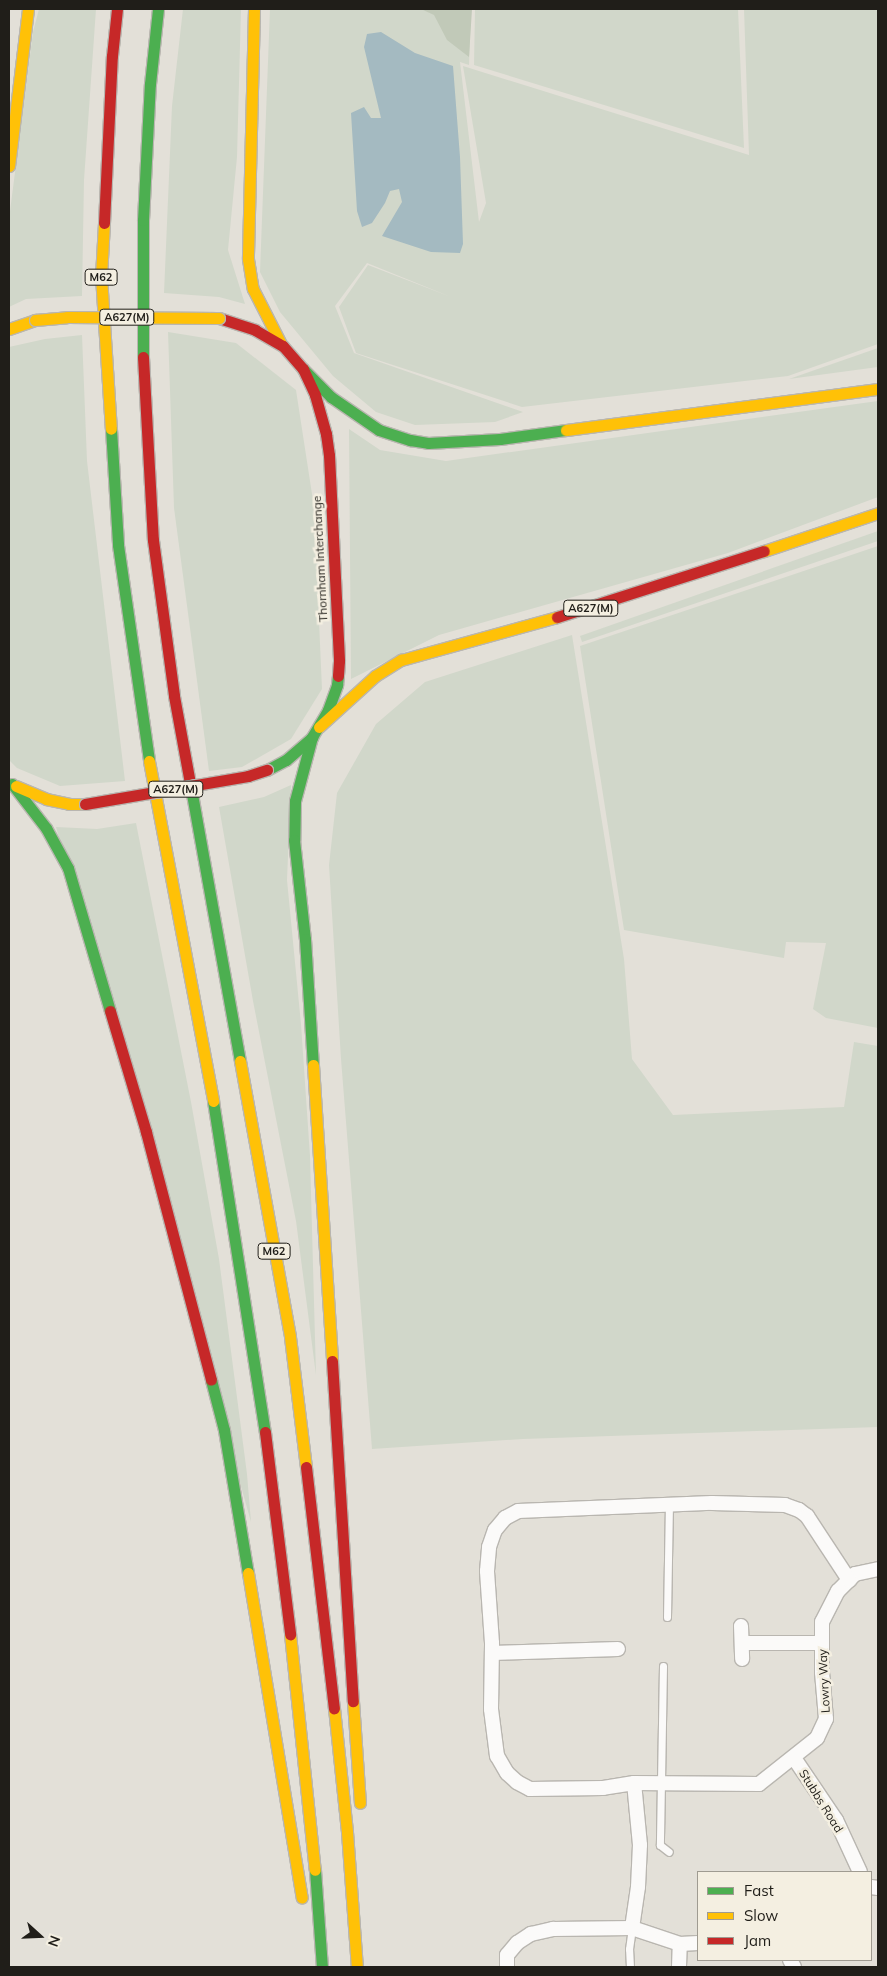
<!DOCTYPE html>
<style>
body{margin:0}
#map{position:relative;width:887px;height:1976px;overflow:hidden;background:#e3e0d8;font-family:Mulish,sans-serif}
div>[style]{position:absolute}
.green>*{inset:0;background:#d1d7ca}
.forest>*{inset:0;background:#c1c9b8}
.water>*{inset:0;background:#a4bac1}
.roads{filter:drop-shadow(1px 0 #b9b6b0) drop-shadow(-1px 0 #b9b6b0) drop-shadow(0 1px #b9b6b0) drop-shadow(0 -1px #b9b6b0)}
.lane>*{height:7px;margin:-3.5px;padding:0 3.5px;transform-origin:3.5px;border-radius:3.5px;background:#fbfaf9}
.street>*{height:14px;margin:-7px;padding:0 7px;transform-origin:7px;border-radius:7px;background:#fbfaf9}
.fast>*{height:11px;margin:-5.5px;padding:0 5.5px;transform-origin:5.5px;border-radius:5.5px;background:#4caf50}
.slow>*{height:11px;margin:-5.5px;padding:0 5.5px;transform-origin:5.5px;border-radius:5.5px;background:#ffc107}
.jam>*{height:11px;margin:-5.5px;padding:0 5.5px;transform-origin:5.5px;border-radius:5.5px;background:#c62828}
.bridges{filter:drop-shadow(1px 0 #b9b6b0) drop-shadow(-1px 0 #b9b6b0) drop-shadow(0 1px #b9b6b0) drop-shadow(0 -1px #b9b6b0)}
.slow-bridge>*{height:11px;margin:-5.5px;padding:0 5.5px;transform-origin:5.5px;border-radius:5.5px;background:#ffc107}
.jam-bridge>*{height:11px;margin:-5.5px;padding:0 5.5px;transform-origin:5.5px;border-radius:5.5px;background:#c62828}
span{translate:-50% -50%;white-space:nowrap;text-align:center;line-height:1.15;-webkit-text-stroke:5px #f4efe1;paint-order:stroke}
.shield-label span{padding:1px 4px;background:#f4efe1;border:1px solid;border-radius:4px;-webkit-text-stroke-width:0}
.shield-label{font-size:11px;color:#201e19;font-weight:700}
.street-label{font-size:12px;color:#201e19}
.frame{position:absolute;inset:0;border:10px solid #201e19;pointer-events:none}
.legend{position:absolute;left:697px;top:1871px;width:175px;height:90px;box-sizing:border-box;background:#f4efe1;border:1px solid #9f9b91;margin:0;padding:6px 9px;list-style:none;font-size:15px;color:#201e19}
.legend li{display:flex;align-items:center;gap:10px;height:25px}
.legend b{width:25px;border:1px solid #9f9b91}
.north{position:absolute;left:15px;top:1911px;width:50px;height:50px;-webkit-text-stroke:4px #f4efe1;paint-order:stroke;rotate:110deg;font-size:14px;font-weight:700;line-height:20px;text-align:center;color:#201e19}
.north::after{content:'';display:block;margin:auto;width:18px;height:22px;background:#201e19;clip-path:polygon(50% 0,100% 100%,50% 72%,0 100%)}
</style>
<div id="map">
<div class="green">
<i style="clip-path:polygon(39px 9px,96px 9px,84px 180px,82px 296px,26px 299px,9px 307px,9px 219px,33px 32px)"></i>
<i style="clip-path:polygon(183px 9px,241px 9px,237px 157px,228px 250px,245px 304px,219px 297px,164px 293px,172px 106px)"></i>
<i style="clip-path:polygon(270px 9px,471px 9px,469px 65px,460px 62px,479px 222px,486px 203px,463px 66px,749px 155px,744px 9px,878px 9px,878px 344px,788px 376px,522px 407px,356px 353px,339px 307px,368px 265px,451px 297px,367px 263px,335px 306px,354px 353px,523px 412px,495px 422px,415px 425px,376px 412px,333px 376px,280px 312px,260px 272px)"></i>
<i style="clip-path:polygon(475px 9px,738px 9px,744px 148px,474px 65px)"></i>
<i style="clip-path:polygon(168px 332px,236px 343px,296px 390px,314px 507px,322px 689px,291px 739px,242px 767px,209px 771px,174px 508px)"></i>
<i style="clip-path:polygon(82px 335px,87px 461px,125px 781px,60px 786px,17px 768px,9px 760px,9px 347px,45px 339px)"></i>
<i style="clip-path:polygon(878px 348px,878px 367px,789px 379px)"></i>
<i style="clip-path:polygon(878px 401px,878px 497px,728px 553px,439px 635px,351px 679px,349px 429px,380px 450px,446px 461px)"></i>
<i style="clip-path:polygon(878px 531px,878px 541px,582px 642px,580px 636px)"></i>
<i style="clip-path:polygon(878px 546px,878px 1028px,826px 1018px,813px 1009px,826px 943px,786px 942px,784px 958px,624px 930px,580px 646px)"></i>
<i style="clip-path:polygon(572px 635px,624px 959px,632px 1059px,673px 1115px,844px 1107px,854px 1042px,878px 1046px,878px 1427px,523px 1439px,372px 1449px,341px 1059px,329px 865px,337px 793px,376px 724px,425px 682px)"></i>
<i style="clip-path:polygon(291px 785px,287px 880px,301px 1024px,310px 1156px,316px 1375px,296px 1221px,253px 1001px,219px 807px,264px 797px)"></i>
<i style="clip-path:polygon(136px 823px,191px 1102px,219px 1259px,247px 1474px,251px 1522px,56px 827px,97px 829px)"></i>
</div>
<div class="forest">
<i style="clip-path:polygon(421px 9px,472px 9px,469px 57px,447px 40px,434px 15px)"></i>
</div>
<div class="water">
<i style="clip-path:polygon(381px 32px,415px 53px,453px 66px,460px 157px,463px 244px,460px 253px,431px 252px,382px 236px,402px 202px,399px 189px,390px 191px,385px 203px,372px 223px,362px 227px,357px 211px,351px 113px,364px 107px,371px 118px,381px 118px,364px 47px,367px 34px)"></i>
</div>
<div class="roads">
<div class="lane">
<i style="left:667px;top:1617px;width:112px;rotate:-89deg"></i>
<i style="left:663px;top:1666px;width:179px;rotate:91deg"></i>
<i style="left:660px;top:1845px;width:11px;rotate:38deg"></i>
<i style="left:630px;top:1967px;width:18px;rotate:-93deg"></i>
<i style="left:629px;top:1949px;width:21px;rotate:-82deg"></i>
</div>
<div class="street">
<i style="left:741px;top:1626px;width:33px;rotate:88deg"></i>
<i style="left:742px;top:1643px;width:80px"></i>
<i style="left:492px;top:1653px;width:126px;rotate:-1.8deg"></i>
<i style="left:794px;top:1758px;width:75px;rotate:55.9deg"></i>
<i style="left:836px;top:1820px;width:57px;rotate:65.2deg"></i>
<i style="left:634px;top:1783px;width:125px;rotate:0.5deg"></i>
<i style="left:759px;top:1784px;width:74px;rotate:-38.4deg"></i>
<i style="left:817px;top:1738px;width:21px;rotate:-65deg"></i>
<i style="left:826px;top:1719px;width:47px;rotate:-94.9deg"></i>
<i style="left:822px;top:1672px;width:50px;rotate:-90deg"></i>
<i style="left:822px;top:1622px;width:35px;rotate:-63deg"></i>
<i style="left:838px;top:1591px;width:24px;rotate:-45deg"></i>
<i style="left:855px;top:1574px;width:24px;rotate:-12deg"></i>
<i style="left:871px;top:1887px;width:7px;rotate:8deg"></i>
<i style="left:632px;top:1928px;width:41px;rotate:-81.7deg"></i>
<i style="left:638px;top:1887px;width:42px;rotate:-87.3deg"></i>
<i style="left:640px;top:1845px;width:62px;rotate:-95.5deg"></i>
<i style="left:634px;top:1783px;width:31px;rotate:171deg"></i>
<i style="left:603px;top:1788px;width:73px;rotate:179.2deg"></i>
<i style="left:530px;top:1789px;width:15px;rotate:-152deg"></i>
<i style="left:517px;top:1782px;width:13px;rotate:-138deg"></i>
<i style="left:507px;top:1773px;width:20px;rotate:-120deg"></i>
<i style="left:497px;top:1756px;width:47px;rotate:-97.3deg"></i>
<i style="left:491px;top:1709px;width:66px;rotate:-89.1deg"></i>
<i style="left:492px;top:1643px;width:72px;rotate:-94deg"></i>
<i style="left:487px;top:1571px;width:24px;rotate:-85deg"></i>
<i style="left:489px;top:1547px;width:18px;rotate:-71deg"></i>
<i style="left:495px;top:1530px;width:16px;rotate:-50deg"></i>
<i style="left:505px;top:1518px;width:15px;rotate:-28deg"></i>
<i style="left:518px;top:1511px;width:194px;rotate:-2.4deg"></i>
<i style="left:712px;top:1503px;width:73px;rotate:1.6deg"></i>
<i style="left:785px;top:1505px;width:15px;rotate:20deg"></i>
<i style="left:799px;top:1510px;width:10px;rotate:37deg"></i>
<i style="left:807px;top:1516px;width:77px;rotate:56.7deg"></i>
<i style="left:790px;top:1960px;width:8px;rotate:60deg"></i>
<i style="left:507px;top:1967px;width:12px;rotate:-90deg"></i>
<i style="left:507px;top:1955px;width:16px;rotate:-50deg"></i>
<i style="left:517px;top:1943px;width:17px;rotate:-33deg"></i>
<i style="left:531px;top:1934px;width:23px;rotate:-13deg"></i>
<i style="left:553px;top:1929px;width:79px;rotate:-0.7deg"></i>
<i style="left:632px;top:1928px;width:51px;rotate:18.4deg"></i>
<i style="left:680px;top:1944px;width:18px;rotate:-3deg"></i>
<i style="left:679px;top:1967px;width:23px;rotate:-88deg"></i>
</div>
<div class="fast">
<i style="left:143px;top:357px;width:137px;rotate:-90deg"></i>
<i style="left:143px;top:220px;width:136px;rotate:-87.1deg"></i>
<i style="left:150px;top:84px;width:75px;rotate:-83.9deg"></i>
<i style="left:303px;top:369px;width:40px;rotate:45deg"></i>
<i style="left:331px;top:397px;width:58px;rotate:34.5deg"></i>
<i style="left:379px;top:430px;width:33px;rotate:18deg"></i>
<i style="left:410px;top:440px;width:18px;rotate:9deg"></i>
<i style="left:428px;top:443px;width:72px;rotate:-3.2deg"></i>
<i style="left:500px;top:439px;width:67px;rotate:-7.8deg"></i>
<i style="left:111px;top:429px;width:116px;rotate:86.5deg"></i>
<i style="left:118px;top:545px;width:218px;rotate:81.8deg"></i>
<i style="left:312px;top:737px;width:66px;rotate:104.9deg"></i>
<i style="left:295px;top:801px;width:39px;rotate:91deg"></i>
<i style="left:294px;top:840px;width:100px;rotate:83.7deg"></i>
<i style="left:305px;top:939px;width:126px;rotate:86.4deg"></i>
<i style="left:267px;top:770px;width:21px;rotate:-28deg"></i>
<i style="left:286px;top:760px;width:35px;rotate:-41deg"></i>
<i style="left:312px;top:737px;width:31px;rotate:-59deg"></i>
<i style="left:328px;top:710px;width:27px;rotate:-70deg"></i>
<i style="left:337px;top:685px;width:9px;rotate:-84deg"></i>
<i style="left:190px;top:783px;width:282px;rotate:79.8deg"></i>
<i style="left:12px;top:784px;width:56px;rotate:52.3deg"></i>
<i style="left:46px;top:828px;width:46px;rotate:61.2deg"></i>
<i style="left:68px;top:868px;width:149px;rotate:73.6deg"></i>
<i style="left:213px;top:1101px;width:335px;rotate:81.1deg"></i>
<i style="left:211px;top:1380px;width:52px;rotate:75.4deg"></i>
<i style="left:224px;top:1430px;width:145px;rotate:80.5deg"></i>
<i style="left:315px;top:1870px;width:97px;rotate:85.9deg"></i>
</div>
<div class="slow">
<i style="left:254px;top:9px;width:250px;rotate:91.4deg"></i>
<i style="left:248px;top:259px;width:30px;rotate:81deg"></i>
<i style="left:253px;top:289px;width:62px;rotate:63deg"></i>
<i style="left:9px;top:166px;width:158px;rotate:-83.1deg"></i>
<i style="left:104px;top:223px;width:53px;rotate:93.2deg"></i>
<i style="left:101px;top:276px;width:153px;rotate:86.3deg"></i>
<i style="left:9px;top:329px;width:28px;rotate:-19deg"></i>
<i style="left:566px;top:430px;width:315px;rotate:-7.5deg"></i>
<i style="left:764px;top:551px;width:120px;rotate:-18.4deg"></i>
<i style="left:319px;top:727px;width:76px;rotate:-42.3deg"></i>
<i style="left:375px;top:676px;width:31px;rotate:-32deg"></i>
<i style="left:401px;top:660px;width:162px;rotate:-15.4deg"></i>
<i style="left:149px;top:761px;width:346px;rotate:79.3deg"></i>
<i style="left:16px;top:786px;width:33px;rotate:23deg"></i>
<i style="left:46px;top:799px;width:24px;rotate:12deg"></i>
<i style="left:69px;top:804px;width:16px"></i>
<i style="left:240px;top:1061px;width:280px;rotate:79.7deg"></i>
<i style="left:290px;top:1337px;width:131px;rotate:83deg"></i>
<i style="left:313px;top:1065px;width:297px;rotate:86.3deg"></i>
<i style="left:248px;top:1573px;width:329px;rotate:80.6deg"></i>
<i style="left:290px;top:1634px;width:237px;rotate:84deg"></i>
<i style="left:353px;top:1701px;width:102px;rotate:86.1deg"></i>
<i style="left:334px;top:1708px;width:125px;rotate:84deg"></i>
<i style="left:347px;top:1832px;width:135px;rotate:85.8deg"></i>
</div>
<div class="jam">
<i style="left:104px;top:223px;width:167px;rotate:-87.3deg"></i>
<i style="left:112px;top:56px;width:47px;rotate:-83.9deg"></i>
<i style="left:219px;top:318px;width:38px;rotate:18deg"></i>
<i style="left:255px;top:330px;width:32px;rotate:30deg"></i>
<i style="left:283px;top:346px;width:30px;rotate:49deg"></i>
<i style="left:303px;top:369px;width:29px;rotate:65deg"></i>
<i style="left:315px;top:395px;width:41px;rotate:74.2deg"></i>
<i style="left:326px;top:434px;width:21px;rotate:82deg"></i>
<i style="left:329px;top:455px;width:206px;rotate:87.2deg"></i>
<i style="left:339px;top:661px;width:15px;rotate:94deg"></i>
<i style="left:143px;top:357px;width:183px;rotate:86.9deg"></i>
<i style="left:153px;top:540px;width:157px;rotate:82.3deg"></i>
<i style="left:174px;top:696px;width:88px;rotate:79.6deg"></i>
<i style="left:557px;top:617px;width:217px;rotate:-17.7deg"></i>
<i style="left:110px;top:1011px;width:126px;rotate:73.4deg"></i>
<i style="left:146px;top:1132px;width:256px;rotate:75.3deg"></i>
<i style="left:332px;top:1361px;width:341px;rotate:86.5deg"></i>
<i style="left:265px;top:1432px;width:204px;rotate:82.9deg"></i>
<i style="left:306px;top:1467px;width:243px;rotate:83.4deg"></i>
</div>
</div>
<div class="bridges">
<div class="slow-bridge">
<i style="left:35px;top:320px;width:32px;rotate:-5deg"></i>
<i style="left:67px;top:317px;width:152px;rotate:0.4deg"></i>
</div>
<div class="jam-bridge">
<i style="left:85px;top:804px;width:165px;rotate:-9.7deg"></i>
<i style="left:248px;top:776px;width:20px;rotate:-18deg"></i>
</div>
</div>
<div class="shield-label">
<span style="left:101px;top:277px">M62</span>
<span style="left:127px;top:317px">A627(M)</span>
<span style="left:591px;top:608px">A627(M)</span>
<span style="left:176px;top:789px">A627(M)</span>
<span style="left:274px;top:1251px">M62</span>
</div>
<div class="street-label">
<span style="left:320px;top:559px;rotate:-93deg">Thornham Interchange</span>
<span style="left:824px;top:1681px;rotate:-93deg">Lowry Way</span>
<span style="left:821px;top:1801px;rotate:58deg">Stubbs Road</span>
</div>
<div class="frame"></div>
<ul class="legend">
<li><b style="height:6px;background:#4caf50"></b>Fast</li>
<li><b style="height:6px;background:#ffc107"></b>Slow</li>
<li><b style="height:6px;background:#c62828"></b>Jam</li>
</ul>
<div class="north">N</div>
</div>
